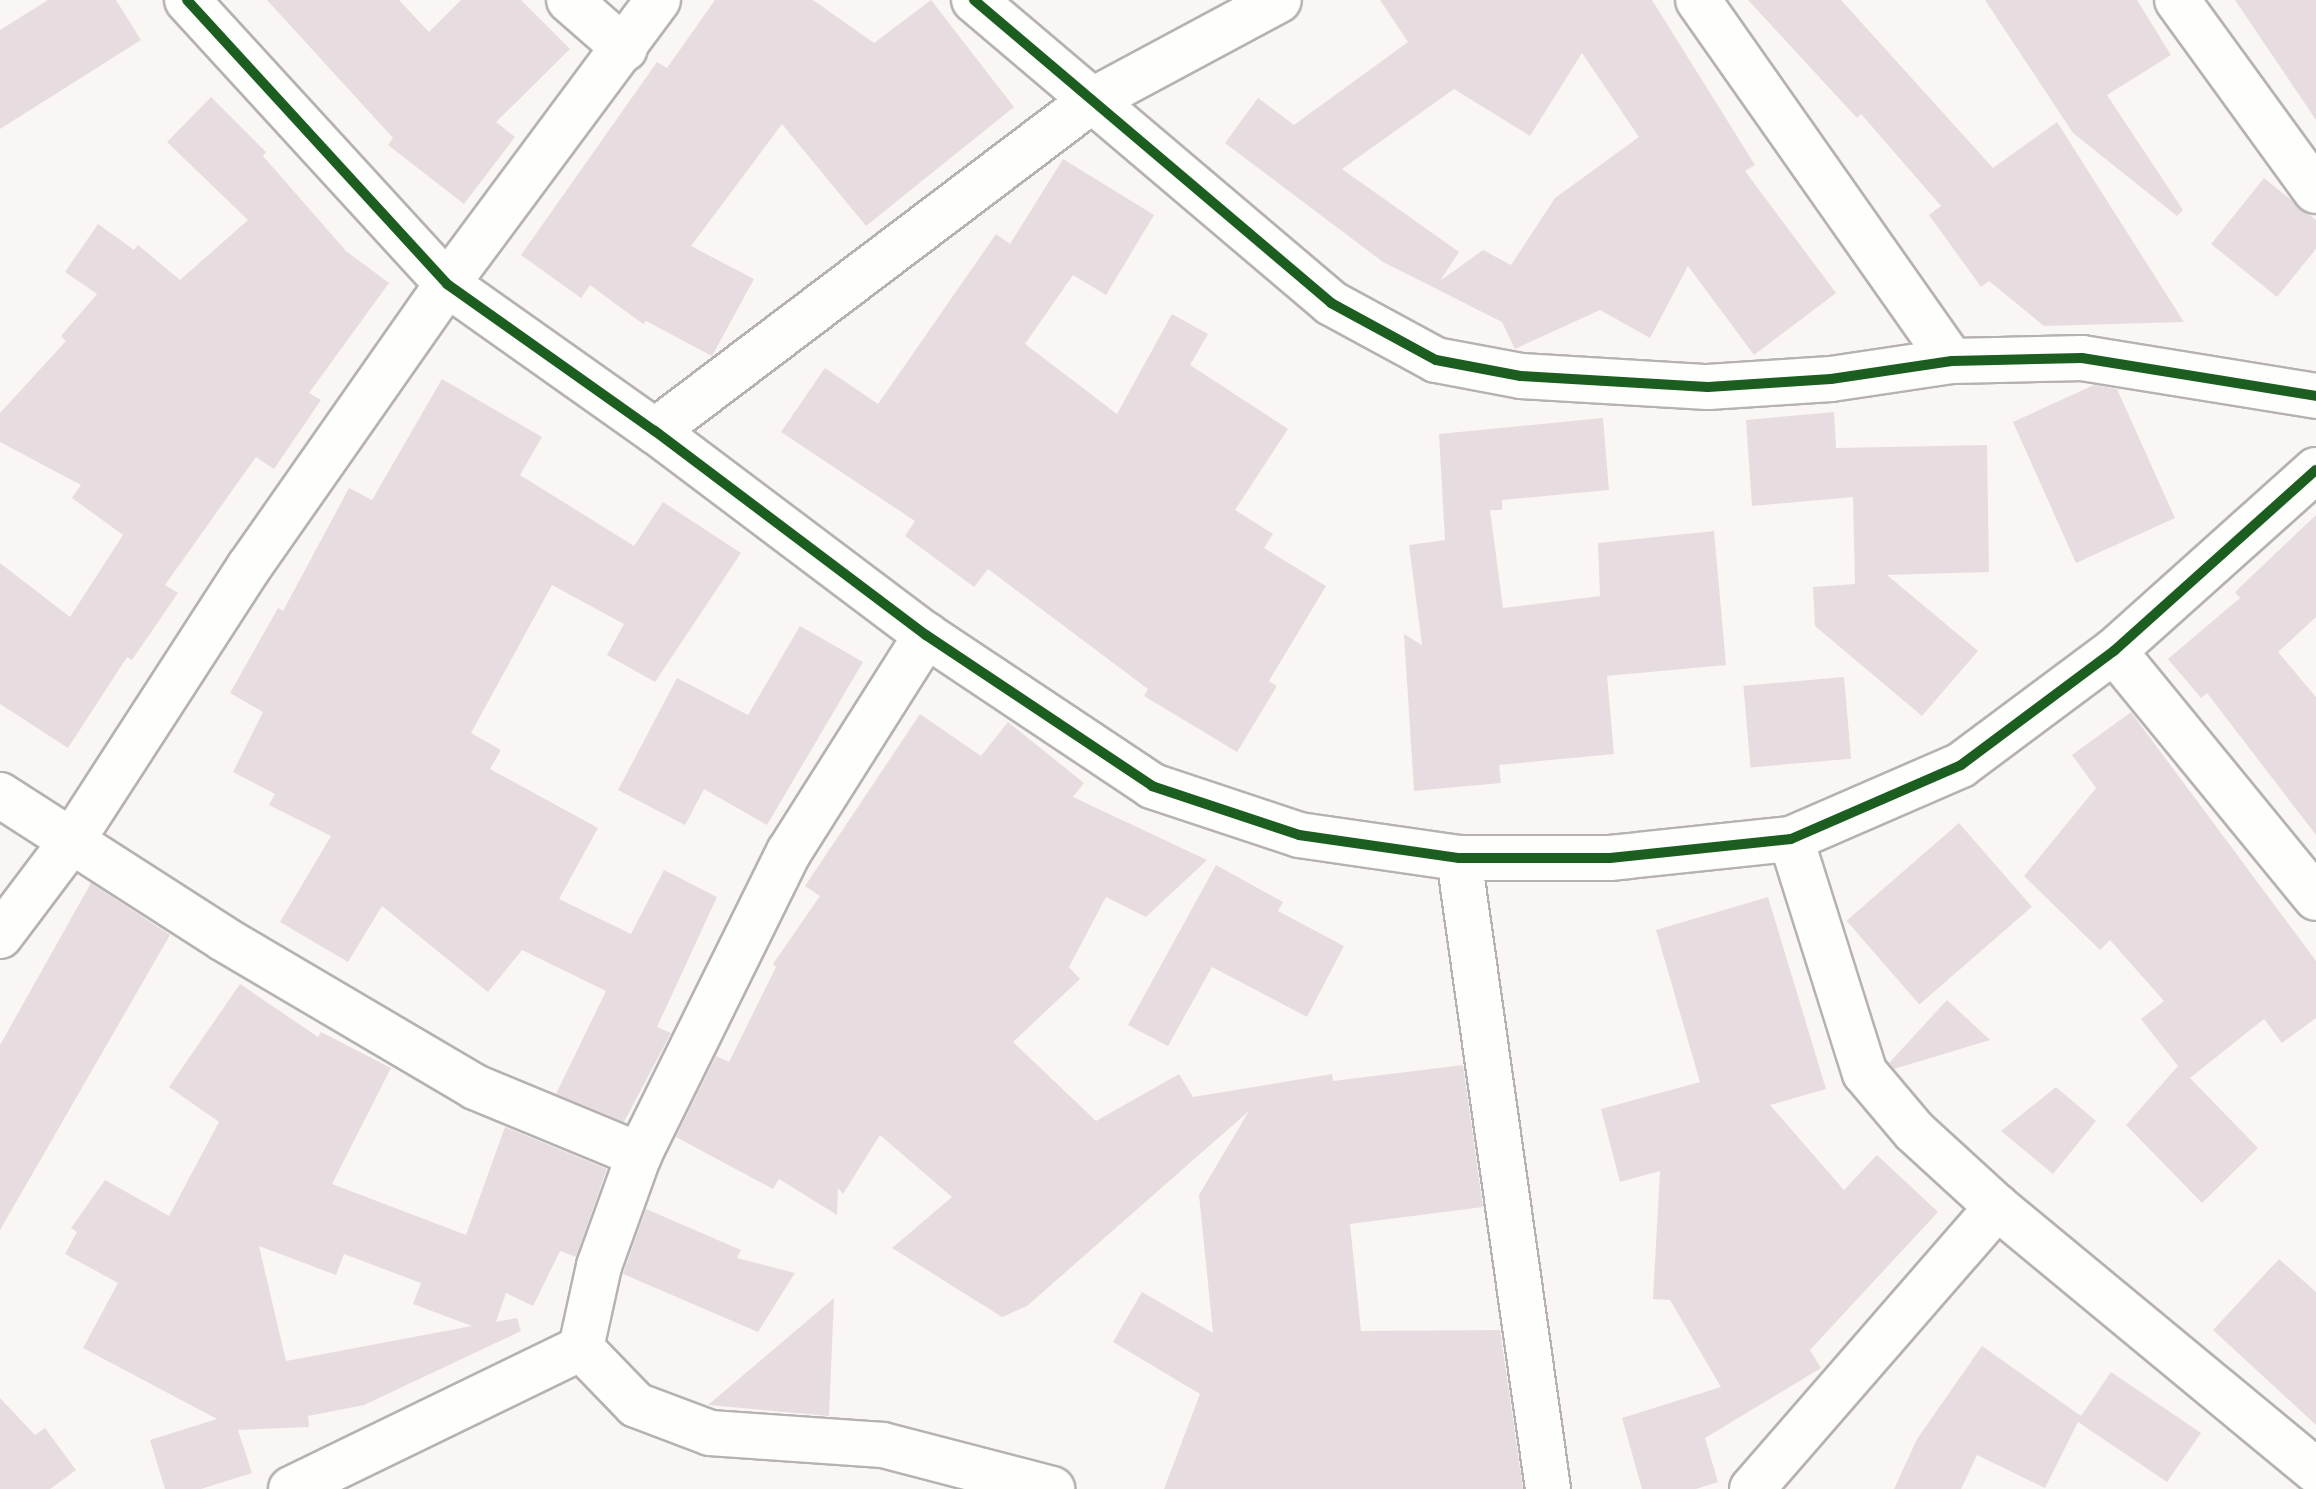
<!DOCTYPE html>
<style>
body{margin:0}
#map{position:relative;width:2316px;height:1489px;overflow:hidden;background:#faf6f4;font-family:Merriweather,serif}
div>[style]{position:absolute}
.building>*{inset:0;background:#e7dde0;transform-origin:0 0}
.roads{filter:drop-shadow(2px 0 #b6b2b1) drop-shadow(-2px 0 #b6b2b1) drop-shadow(0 2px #b6b2b1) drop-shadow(0 -2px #b6b2b1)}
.minor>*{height:44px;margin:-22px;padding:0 22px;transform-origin:22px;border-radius:22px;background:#fefefd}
.cycleway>*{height:10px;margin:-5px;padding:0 5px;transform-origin:5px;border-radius:5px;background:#1b5e20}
span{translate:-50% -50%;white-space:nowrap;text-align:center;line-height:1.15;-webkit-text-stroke:8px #fff;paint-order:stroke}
</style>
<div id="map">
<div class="building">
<i style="clip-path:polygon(48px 0,116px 0,141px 40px,0 129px,0 30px)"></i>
<i style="clip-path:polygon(267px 0,399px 0,429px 32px,461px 0,521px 0,570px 49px,496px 122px,515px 137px,464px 204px,388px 145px,393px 138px)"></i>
<i style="clip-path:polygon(715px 0,813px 0,874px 43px,931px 0,1014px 107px,866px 226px,782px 124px,691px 246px,754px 279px,712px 356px,646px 321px,643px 324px,590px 285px,581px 298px,521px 255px,657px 62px,667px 68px)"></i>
<i style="clip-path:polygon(evenodd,1380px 0,1652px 0,1755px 165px,1745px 171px,1836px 293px,1754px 355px,1688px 266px,1650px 338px,1600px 310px,1515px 349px,1502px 322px,1383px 262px,1225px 143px,1258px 98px,1294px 125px,1408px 42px,1380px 0,1582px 53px,1639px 137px,1555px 198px,1511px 265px,1483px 250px,1440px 281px,1459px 252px,1342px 169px,1454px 89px,1530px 136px,1582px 53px)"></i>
<i style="clip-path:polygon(1748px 0,1841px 0,1993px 168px,2057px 122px,2184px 322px,2044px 326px,1989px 281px,1981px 287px,1929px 215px,1941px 206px,1861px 114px,1857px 118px)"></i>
<i style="clip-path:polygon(1985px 0,2137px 0,2171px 55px,2107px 95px,2183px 210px,2177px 216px,2073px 133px)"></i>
<i style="clip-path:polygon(2235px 0,2316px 0,2316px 120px)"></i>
<i style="clip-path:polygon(211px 97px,266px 152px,263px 156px,346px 251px,389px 283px,309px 393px,321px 400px,274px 469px,256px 457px,165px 585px,178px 593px,132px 660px,127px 657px,68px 748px,0 704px,0 563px,70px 617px,123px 535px,72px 498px,81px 485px,0 442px,0 413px,66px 341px,61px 336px,97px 294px,65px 272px,98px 224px,134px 250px,138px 245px,180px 280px,248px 220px,167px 142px)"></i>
<i style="clip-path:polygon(1063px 159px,1154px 215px,1106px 295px,1073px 275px,1025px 344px,1117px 414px,1172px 314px,1208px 334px,1190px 365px,1288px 429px,1235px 510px,1273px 534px,1264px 548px,1326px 586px,1269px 681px,1277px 686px,1237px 752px,1144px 696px,1148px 689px,988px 569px,974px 587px,905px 536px,915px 521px,781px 432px,825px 368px,878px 404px,996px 234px,1010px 244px)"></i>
<i style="clip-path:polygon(2264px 178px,2316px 220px,2316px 249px,2277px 297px,2211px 244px)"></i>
<i style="clip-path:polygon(442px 379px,542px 437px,520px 475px,634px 546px,663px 502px,741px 553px,655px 682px,607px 655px,624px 624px,552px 585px,471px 733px,501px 750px,490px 769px,598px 828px,559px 899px,631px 934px,664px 870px,717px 897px,657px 1027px,671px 1033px,624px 1122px,556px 1094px,606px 991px,522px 950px,488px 992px,382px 906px,348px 962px,280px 922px,331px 836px,269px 805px,275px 794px,233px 772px,263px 712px,230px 693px,278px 608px,283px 611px,349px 488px,372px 500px)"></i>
<i style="clip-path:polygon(2094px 385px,2117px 389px,2175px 518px,2076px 563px,2013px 422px)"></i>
<i style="clip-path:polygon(1834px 412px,1836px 448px,1987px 445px,1989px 572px,1887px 575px,1978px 651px,1922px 716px,1815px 626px,1813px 587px,1855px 584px,1853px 497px,1752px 506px,1746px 420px)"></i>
<i style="clip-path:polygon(1603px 418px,1609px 490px,1502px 500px,1502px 510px,1490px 510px,1503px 608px,1600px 596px,1598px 543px,1714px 531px,1726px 665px,1607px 676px,1614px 754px,1499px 765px,1501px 783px,1414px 791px,1404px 634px,1422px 645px,1409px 545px,1445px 540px,1439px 434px)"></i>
<i style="clip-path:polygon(2316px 515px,2316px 617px,2278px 652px,2316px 697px,2316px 835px,2207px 693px,2201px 698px,2168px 659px,2240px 598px,2235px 592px)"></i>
<i style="clip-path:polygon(800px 626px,863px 662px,767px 825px,704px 789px,685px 825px,618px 790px,677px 678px,748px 715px)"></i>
<i style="left:1844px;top:677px;width:82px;height:101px;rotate:85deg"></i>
<i style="clip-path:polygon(2131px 712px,2316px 961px,2316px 1018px,2282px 1043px,2264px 1019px,2190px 1078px,2258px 1148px,2202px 1203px,2126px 1125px,2178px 1066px,2141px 1019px,2164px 1001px,2110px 940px,2100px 950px,2024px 876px,2096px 788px,2072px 755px)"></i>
<i style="clip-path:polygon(920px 714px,981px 756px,1008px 722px,1084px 783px,1073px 797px,1207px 860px,1146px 917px,1106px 897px,1069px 967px,1080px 979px,1013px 1042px,1096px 1121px,1179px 1074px,1193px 1097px,1332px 1074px,1333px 1081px,1463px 1065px,1483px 1207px,1350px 1224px,1361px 1331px,1500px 1330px,1523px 1489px,1164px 1489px,1200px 1394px,1113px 1342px,1142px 1292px,1213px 1333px,1199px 1195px,1249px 1111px,1027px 1306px,1002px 1317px,892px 1248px,952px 1197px,880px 1135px,843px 1194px,838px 1188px,837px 1215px,779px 1179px,773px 1189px,676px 1137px,716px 1056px,729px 1062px,776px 967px,773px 964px,820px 896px,805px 886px)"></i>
<i style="left:1959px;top:823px;width:111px;height:149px;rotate:49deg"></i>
<i style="clip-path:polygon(1216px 865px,1283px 902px,1278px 911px,1344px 946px,1307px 1017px,1212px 967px,1168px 1046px,1128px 1025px)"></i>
<i style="clip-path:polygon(91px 883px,170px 935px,0 1230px,0 1045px)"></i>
<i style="clip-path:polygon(1768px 897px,1826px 1089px,1770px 1105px,1844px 1190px,1877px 1155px,1938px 1212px,1810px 1350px,1821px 1368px,1705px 1438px,1718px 1482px,1696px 1489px,1642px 1489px,1622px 1418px,1721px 1387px,1670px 1300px,1653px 1299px,1660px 1171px,1620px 1182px,1601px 1109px,1700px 1082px,1656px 930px)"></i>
<i style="clip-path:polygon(evenodd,240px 984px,318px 1037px,321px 1032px,391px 1068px,332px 1184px,466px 1235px,505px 1127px,607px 1169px,576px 1257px,560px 1251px,533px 1306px,506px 1293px,496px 1322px,517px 1318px,521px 1331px,364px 1405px,308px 1416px,309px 1427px,238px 1430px,252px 1473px,201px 1489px,165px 1489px,150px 1440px,217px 1419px,83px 1348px,118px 1283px,65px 1254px,77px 1232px,71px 1228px,105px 1180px,169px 1216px,219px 1122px,169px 1087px,240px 984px,259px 1246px,336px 1275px,344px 1254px,421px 1283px,413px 1304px,472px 1326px,286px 1361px,259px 1246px)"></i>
<i style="clip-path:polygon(1947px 1000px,1990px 1040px,1894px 1069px,1889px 1063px)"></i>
<i style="clip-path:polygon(2056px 1087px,2096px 1121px,2053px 1174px,2001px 1131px)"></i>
<i style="clip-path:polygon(646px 1209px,741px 1250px,737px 1258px,795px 1273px,758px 1332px,623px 1274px)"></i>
<i style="clip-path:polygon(2279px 1259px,2316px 1292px,2316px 1425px,2213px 1330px)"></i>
<i style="clip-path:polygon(834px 1298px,829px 1416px,708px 1405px)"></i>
<i style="clip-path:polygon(1982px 1346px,2081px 1416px,2111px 1372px,2201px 1433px,2167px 1482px,2078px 1422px,2045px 1488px,1977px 1455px,1961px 1489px,1894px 1489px,1917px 1439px)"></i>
<i style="clip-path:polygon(0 1398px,35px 1435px,45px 1428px,76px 1470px,50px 1489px,0 1489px)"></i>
</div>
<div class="roads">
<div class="minor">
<i style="left:187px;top:0;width:385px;rotate:47.5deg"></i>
<i style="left:447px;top:284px;width:255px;rotate:35.3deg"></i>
<i style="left:655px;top:431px;width:339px;rotate:37deg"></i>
<i style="left:926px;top:635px;width:272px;rotate:33.7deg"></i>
<i style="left:1152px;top:786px;width:155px;rotate:18.4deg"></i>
<i style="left:1299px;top:835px;width:162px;rotate:8.2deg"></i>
<i style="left:1459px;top:858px;width:151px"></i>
<i style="left:1610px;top:858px;width:182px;rotate:-6deg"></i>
<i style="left:1791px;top:839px;width:185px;rotate:-23.5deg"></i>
<i style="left:1961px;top:765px;width:191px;rotate:-36.7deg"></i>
<i style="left:2114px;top:651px;width:271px;rotate:-41.9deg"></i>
<i style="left:569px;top:0;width:74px;rotate:41.2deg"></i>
<i style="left:974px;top:0;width:468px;rotate:40.3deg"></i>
<i style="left:1331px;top:303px;width:119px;rotate:28.5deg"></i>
<i style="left:1436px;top:360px;width:86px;rotate:10.7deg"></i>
<i style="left:1521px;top:376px;width:187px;rotate:3.4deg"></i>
<i style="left:1708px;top:387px;width:123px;rotate:-3.7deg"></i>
<i style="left:1831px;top:379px;width:122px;rotate:-8.5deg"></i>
<i style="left:1952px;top:361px;width:130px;rotate:-1.3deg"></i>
<i style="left:2082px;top:358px;width:237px;rotate:9.2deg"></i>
<i style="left:1698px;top:0;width:441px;rotate:54.9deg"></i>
<i style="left:2177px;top:0;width:236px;rotate:54deg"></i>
<i style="left:655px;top:431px;width:547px;rotate:-37.12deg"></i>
<i style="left:1091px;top:101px;width:213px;rotate:-28.2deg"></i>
<i style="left:2114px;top:651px;width:319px;rotate:50.7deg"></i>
<i style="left:0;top:795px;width:266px;rotate:32.7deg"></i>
<i style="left:224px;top:939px;width:291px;rotate:30.5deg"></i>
<i style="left:475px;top:1087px;width:178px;rotate:22.5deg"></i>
<i style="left:1791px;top:839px;width:245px;rotate:72.5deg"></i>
<i style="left:1865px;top:1073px;width:76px;rotate:49.8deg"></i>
<i style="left:1914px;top:1131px;width:113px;rotate:42.5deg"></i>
<i style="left:1997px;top:1207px;width:414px;rotate:39.6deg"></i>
<i style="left:1459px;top:858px;width:637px;rotate:81.97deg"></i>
<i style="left:0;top:936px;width:121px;rotate:-53deg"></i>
<i style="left:73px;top:839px;width:324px;rotate:-57.1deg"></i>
<i style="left:249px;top:567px;width:345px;rotate:-55deg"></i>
<i style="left:447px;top:284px;width:354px;rotate:-53.4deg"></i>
<i style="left:581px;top:1348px;width:84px;rotate:-77.6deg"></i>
<i style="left:599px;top:1266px;width:118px;rotate:-70.2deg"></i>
<i style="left:639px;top:1155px;width:338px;rotate:-63.7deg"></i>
<i style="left:789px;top:852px;width:257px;rotate:-57.7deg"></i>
<i style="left:581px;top:1348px;width:79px;rotate:46deg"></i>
<i style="left:636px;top:1405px;width:79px;rotate:20.7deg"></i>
<i style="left:710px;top:1433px;width:173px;rotate:4deg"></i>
<i style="left:883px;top:1445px;width:175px;rotate:14.6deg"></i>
<i style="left:291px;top:1489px;width:322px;rotate:-25.9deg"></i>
<i style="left:1752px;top:1489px;width:374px;rotate:-49deg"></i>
</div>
</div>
<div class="cycleway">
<i style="left:187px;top:0;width:385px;rotate:47.5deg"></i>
<i style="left:447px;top:284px;width:255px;rotate:35.3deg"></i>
<i style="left:655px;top:431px;width:339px;rotate:37deg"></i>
<i style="left:926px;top:635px;width:272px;rotate:33.7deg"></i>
<i style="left:1152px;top:786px;width:155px;rotate:18.4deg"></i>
<i style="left:1299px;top:835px;width:162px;rotate:8.2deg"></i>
<i style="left:1459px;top:858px;width:151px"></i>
<i style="left:1610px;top:858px;width:182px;rotate:-6deg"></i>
<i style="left:1791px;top:839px;width:185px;rotate:-23.5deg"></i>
<i style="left:1961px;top:765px;width:191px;rotate:-36.7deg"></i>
<i style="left:2114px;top:651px;width:271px;rotate:-41.9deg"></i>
<i style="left:974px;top:0;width:468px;rotate:40.3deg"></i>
<i style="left:1331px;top:303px;width:119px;rotate:28.5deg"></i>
<i style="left:1436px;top:360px;width:86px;rotate:10.7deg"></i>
<i style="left:1521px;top:376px;width:187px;rotate:3.4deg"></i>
<i style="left:1708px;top:387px;width:123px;rotate:-3.7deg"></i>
<i style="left:1831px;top:379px;width:122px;rotate:-8.5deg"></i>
<i style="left:1952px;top:361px;width:130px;rotate:-1.3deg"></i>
<i style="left:2082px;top:358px;width:237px;rotate:9.2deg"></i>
</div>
</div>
